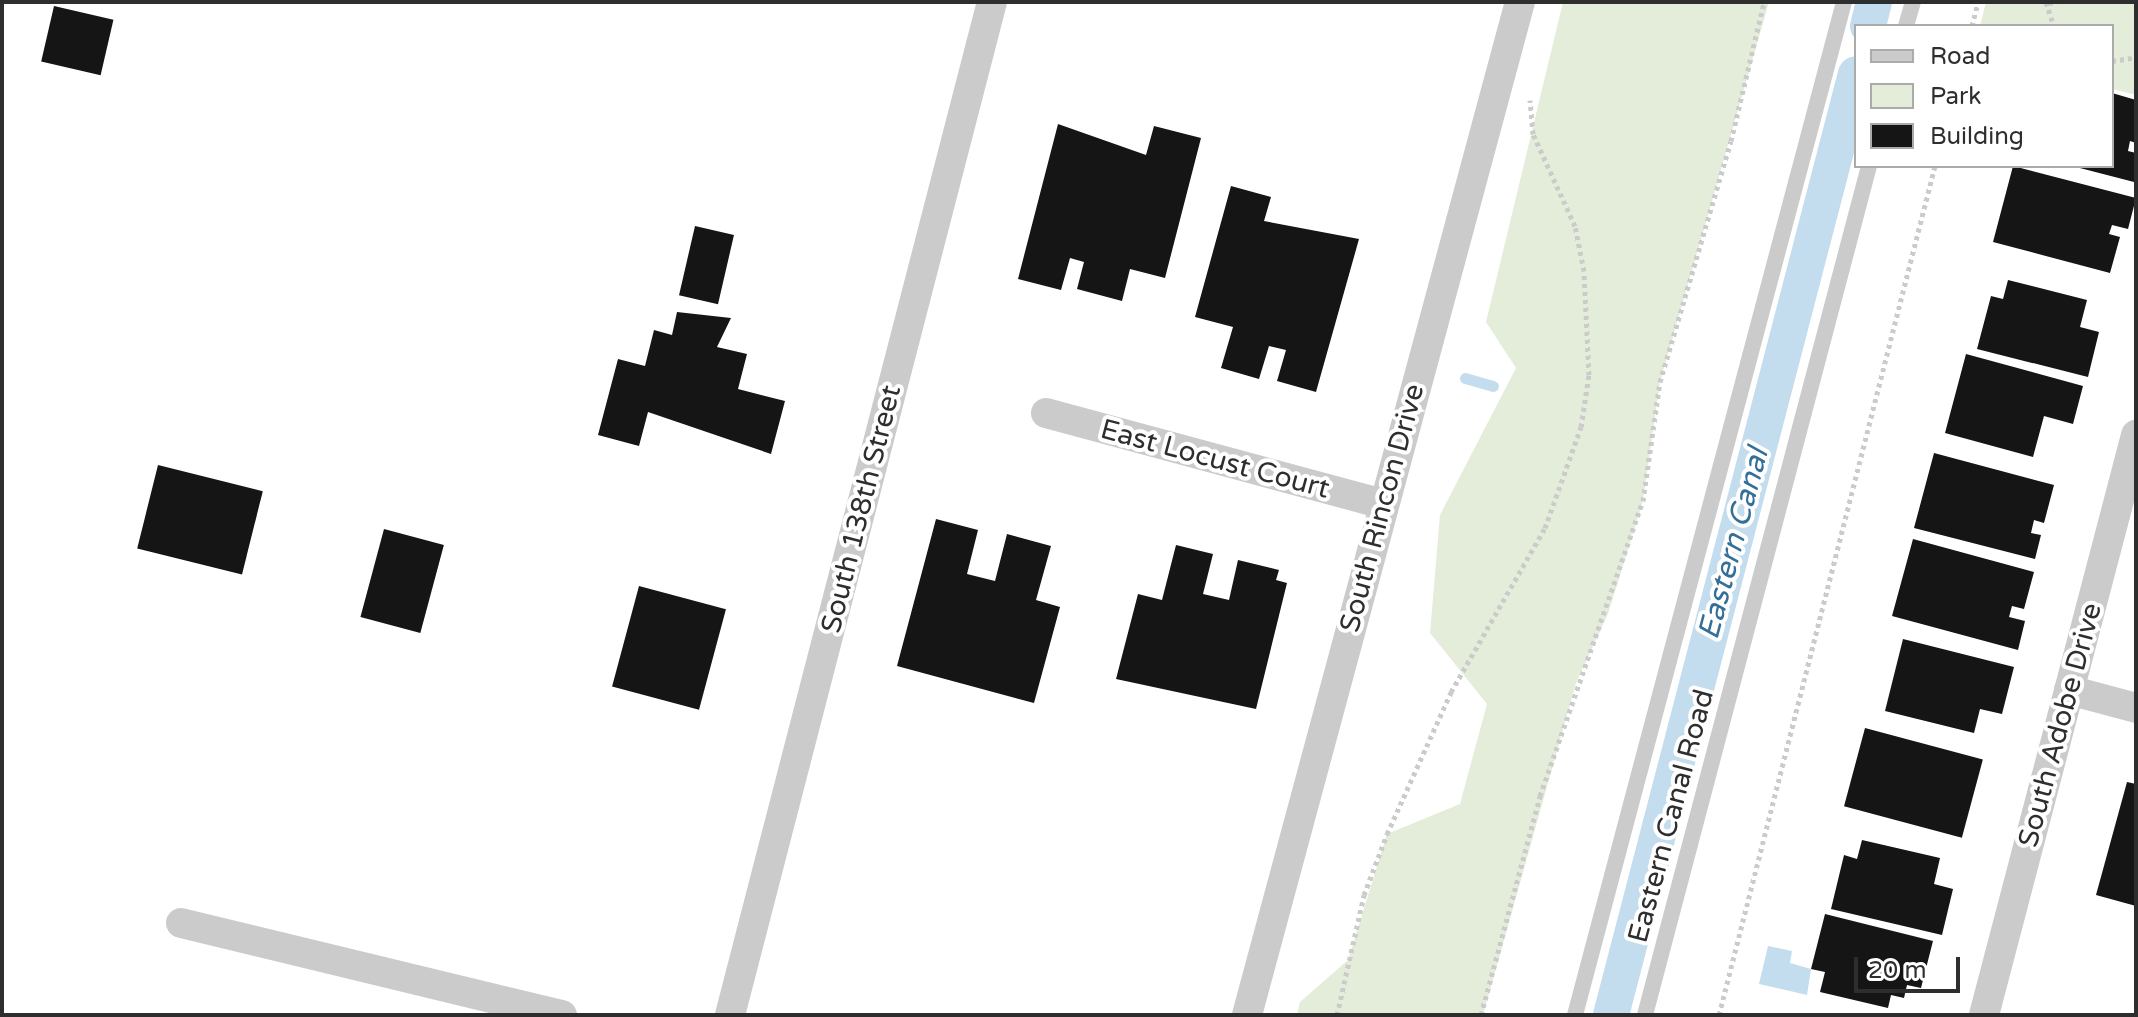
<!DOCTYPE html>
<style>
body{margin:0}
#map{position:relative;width:2138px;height:1017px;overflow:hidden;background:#fff;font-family:"Varela Round",sans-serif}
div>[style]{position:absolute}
.green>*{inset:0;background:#e4edda}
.water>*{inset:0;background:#c4ddee}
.stream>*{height:11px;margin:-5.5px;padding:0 5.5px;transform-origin:5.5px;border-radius:5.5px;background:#c4ddee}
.canal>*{height:36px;margin:-18px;padding:0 18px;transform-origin:18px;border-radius:18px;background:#c4ddee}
.building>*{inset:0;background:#151515;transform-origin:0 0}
.path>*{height:5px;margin-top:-2.5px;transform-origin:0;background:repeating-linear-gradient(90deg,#cbcbcb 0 4px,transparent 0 8px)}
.service>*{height:16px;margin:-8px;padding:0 8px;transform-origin:8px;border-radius:8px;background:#cbcbcb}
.minor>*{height:30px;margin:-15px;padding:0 15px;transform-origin:15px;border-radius:15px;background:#cbcbcb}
span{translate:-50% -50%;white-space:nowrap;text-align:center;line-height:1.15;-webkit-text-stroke:8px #fff;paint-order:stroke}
.street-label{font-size:28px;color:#2e2e2e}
.water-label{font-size:30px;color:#356f97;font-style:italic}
.frame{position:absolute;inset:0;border:4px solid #2e2e2e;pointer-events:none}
.legend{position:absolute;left:1854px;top:24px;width:260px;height:144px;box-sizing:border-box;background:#fff;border:2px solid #ababab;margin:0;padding:10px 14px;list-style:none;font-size:24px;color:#2e2e2e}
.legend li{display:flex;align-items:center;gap:16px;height:40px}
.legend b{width:40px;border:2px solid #ababab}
.scale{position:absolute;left:1854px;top:957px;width:106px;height:36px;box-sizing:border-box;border:4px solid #2e2e2e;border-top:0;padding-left:10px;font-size:24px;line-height:28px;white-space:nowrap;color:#2e2e2e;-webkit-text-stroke:6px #fff;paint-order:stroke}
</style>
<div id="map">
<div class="green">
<i style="clip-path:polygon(1563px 2px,1769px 2px,1660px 382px,1643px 501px,1608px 614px,1576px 683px,1483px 1015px,1297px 1015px,1300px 1002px,1348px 960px,1387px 834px,1460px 804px,1487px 704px,1430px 633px,1440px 515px,1516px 368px,1486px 322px)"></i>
<i style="clip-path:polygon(1986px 2px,2136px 2px,2136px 95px,2112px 89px,2112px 26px,1980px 26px)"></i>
</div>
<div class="water">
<i style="clip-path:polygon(1768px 946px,1792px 951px,1790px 963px,1811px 969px,1807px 995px,1759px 984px)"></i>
</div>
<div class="stream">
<i style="left:1465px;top:378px;width:29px;rotate:16deg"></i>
</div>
<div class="canal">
<i style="left:1868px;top:26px;width:25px;rotate:-76deg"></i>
<i style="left:1611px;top:1015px;width:972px;rotate:-75.41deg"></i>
</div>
<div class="building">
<i style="left:54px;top:6px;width:61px;height:57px;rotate:13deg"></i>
<i style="clip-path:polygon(2112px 93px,2136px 100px,2136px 143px,2130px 141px,2128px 151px,2136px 153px,2134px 182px,2076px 167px,2112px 166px)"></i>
<i style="clip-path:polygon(1058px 124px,1146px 155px,1154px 126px,1201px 138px,1165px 278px,1130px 269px,1122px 301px,1077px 289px,1084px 262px,1070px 258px,1061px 290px,1018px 279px)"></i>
<i style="clip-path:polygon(2013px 166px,2136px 198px,2128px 229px,2112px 225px,2109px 234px,2120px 237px,2110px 273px,1993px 242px)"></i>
<i style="clip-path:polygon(1231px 186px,1271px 197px,1264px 221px,1359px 239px,1316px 392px,1277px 381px,1286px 350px,1269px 346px,1259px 379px,1221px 368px,1233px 327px,1195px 317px)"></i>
<i style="left:695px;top:226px;width:40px;height:71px;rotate:13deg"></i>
<i style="clip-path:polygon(2008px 280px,2087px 300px,2080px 327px,2099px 332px,2088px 377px,1977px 349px,1991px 296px,2003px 299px)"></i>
<i style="clip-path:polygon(677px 312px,731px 318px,717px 347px,747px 354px,738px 389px,785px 401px,771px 454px,648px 412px,639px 446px,598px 435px,618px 359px,645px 366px,654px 330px,672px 335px)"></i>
<i style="clip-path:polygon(1966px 354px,2083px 386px,2073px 424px,2044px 416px,2033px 457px,1945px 433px)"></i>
<i style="clip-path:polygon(1934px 453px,2054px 485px,2044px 523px,2034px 520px,2031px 533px,2041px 535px,2035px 559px,1914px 528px)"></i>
<i style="left:158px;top:465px;width:108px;height:86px;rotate:14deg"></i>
<i style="clip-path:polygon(936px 519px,978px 530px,967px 574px,995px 581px,1007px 534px,1051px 546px,1036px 600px,1060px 607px,1034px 703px,897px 666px)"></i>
<i style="left:384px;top:529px;width:62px;height:91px;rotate:15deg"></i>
<i style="clip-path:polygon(1913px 539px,2034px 572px,2024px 609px,2012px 606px,2009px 617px,2025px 621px,2018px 650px,1892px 616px)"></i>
<i style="clip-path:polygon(1176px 545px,1213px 554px,1203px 594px,1229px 600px,1238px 560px,1279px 570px,1276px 580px,1287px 583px,1256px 709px,1116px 679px,1138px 594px,1162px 600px)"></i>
<i style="left:639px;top:586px;width:90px;height:104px;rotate:15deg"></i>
<i style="clip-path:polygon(1903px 639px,2014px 667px,2002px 714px,1980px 709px,1974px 733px,1885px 711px)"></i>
<i style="left:1865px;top:728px;width:122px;height:81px;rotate:15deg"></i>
<i style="clip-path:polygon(2127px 782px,2136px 784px,2136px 906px,2096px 895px)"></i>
<i style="clip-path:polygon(1862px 840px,1940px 858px,1934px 884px,1953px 889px,1942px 935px,1831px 909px,1844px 855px,1857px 859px)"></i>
<i style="clip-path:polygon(1825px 914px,1933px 941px,1921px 988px,1907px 985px,1904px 998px,1891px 995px,1888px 1008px,1820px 992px,1825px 972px,1811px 969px)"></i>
</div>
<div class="path">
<i style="left:2046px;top:2px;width:25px;rotate:72deg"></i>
<i style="left:2049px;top:3px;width:8px;rotate:-7deg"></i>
<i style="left:1972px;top:26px;width:25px;rotate:-76deg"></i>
<i style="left:2112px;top:61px;width:24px;rotate:-9deg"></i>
<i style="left:1337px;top:1015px;width:123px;rotate:-77.3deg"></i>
<i style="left:1364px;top:895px;width:65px;rotate:-69.3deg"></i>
<i style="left:1387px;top:834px;width:156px;rotate:-65.7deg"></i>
<i style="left:1451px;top:692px;width:189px;rotate:-60.2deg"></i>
<i style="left:1545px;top:528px;width:107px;rotate:-70.4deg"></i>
<i style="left:1581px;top:427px;width:53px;rotate:-81.3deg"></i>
<i style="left:1589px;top:375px;width:104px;rotate:-92.8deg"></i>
<i style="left:1584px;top:271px;width:46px;rotate:-101.3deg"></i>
<i style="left:1575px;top:226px;width:101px;rotate:-114.5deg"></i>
<i style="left:1533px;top:134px;width:34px;rotate:-95deg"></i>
<i style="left:1481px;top:1015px;width:227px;rotate:-74.9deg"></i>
<i style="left:1540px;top:796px;width:312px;rotate:-70.8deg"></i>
<i style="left:1643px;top:501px;width:120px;rotate:-81.9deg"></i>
<i style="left:1660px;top:382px;width:251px;rotate:-73.6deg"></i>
<i style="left:1731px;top:141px;width:143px;rotate:-76.6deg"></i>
<i style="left:1719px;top:1015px;width:876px;rotate:-75.73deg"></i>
</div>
<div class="service">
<i style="left:1906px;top:26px;width:25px;rotate:-74deg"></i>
<i style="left:1575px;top:1015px;width:1048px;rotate:-75.13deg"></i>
<i style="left:1645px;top:1015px;width:878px;rotate:-75.22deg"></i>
</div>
<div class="minor">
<i style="left:1046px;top:413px;width:349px;rotate:15.1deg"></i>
<i style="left:2069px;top:690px;width:69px;rotate:15deg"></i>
<i style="left:181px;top:923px;width:392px;rotate:13.6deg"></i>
<i style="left:730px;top:1015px;width:1046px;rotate:-75.5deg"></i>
<i style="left:1247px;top:1015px;width:1049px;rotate:-74.92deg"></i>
<i style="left:1984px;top:1015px;width:600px;rotate:-75.31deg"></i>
</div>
<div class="street-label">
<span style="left:1215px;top:459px;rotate:15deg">East Locust Court</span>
<span style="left:1382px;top:508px;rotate:-75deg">South Rincon Drive</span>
<span style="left:861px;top:509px;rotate:-76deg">South 138th Street</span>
<span style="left:2060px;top:725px;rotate:-75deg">South Adobe Drive</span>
<span style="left:1671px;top:816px;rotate:-75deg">Eastern Canal Road</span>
</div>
<div class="water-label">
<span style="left:1734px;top:544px;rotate:-75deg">Eastern Canal</span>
</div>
<div class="frame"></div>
<ul class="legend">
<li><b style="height:10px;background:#cbcbcb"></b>Road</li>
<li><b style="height:22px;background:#e4edda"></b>Park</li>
<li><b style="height:22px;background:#151515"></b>Building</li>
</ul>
<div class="scale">20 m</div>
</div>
